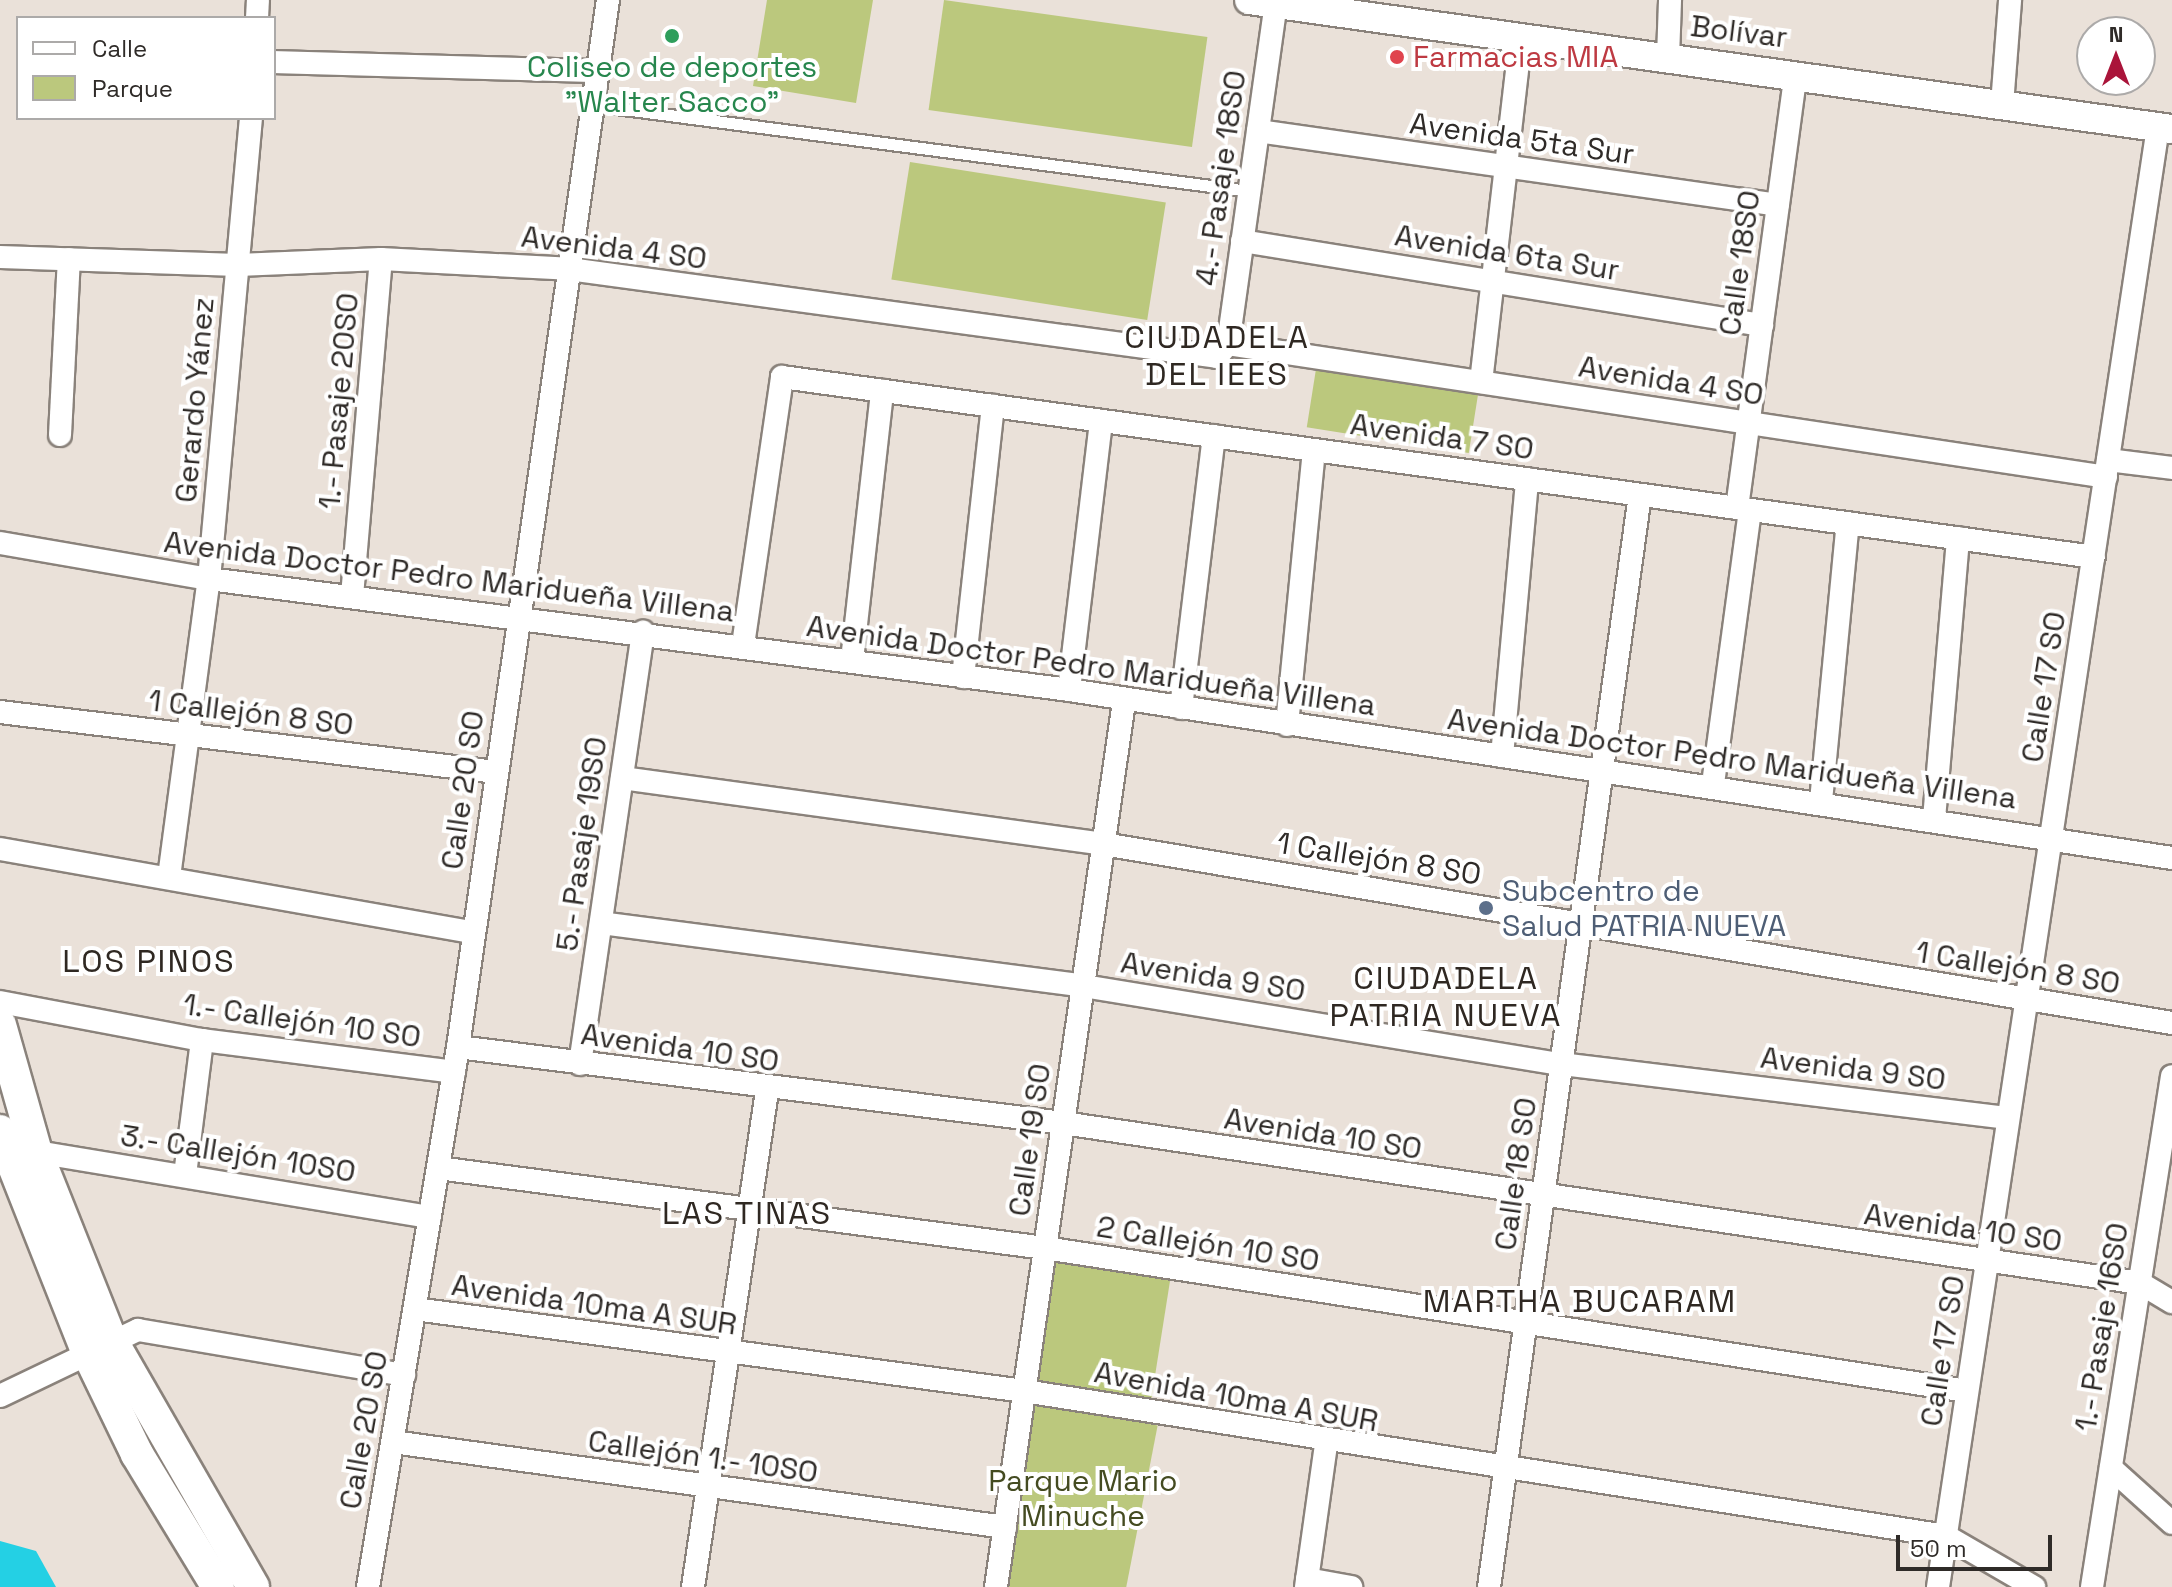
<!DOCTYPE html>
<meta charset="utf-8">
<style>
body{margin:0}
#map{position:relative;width:2172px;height:1587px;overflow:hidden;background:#eae1d9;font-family:"Space Grotesk",sans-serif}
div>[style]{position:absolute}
.green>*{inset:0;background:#bbc87d;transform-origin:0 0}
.water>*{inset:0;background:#24d0e4}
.roads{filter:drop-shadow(2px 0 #8a827b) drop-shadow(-2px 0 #8a827b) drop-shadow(0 2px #8a827b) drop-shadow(0 -2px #8a827b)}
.service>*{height:11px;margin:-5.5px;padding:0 5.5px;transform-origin:5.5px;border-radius:5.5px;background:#fff}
.minor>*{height:22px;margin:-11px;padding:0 11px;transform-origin:11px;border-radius:11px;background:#fff}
.tertiary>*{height:28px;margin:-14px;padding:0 14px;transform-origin:14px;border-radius:14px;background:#fff}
.secondary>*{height:32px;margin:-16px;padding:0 16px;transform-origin:16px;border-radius:16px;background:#fff}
.dots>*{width:22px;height:22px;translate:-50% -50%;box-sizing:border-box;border:4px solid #fff;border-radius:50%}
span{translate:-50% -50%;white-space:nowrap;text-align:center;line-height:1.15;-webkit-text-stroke:8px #fff;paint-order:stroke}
.street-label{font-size:30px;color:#2f2b28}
.health-label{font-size:30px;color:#be3a42}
.left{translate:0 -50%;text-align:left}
.leisure-label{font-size:30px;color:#27864d}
.service-label{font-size:30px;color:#4e5e75}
.park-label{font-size:30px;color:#444b21}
.neighbourhood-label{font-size:32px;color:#2f2822;letter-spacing:2px}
.legend{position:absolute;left:16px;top:16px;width:260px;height:104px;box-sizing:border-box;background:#fff;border:2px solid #acaaa9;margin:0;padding:10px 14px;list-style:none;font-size:24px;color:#2f2b28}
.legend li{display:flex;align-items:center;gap:16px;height:40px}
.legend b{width:40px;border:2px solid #acaaa9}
.north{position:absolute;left:2076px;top:16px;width:80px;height:80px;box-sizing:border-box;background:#fff;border:2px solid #acaaa9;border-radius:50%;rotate:0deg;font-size:22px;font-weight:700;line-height:32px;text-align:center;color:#2f2b28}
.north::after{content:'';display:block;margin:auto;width:28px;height:36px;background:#aa143a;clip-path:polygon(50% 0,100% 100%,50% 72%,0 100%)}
.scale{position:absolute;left:1896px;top:1535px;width:156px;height:36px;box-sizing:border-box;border:4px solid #2f2b28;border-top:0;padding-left:10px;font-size:24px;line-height:28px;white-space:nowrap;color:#2f2b28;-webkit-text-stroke:6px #fff;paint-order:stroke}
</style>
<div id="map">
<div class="green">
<i style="clip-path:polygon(767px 0,873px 0,856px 103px,753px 86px)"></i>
<i style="left:944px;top:0;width:266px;height:111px;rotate:8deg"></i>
<i style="left:910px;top:162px;width:259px;height:119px;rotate:9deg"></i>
<i style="left:1316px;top:369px;width:164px;height:59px;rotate:9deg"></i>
<i style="left:1052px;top:1259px;width:120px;height:128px;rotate:9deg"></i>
<i style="left:1031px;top:1401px;width:129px;height:188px;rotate:11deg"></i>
</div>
<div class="water">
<i style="clip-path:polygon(0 1541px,36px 1551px,56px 1587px,0 1587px)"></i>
</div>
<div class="roads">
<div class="service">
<i style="left:593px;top:105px;width:662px;rotate:7.47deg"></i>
</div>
<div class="minor">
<i style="left:257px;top:18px;width:18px;rotate:-87deg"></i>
<i style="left:1668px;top:58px;width:58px;rotate:-88deg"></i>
<i style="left:274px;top:62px;width:325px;rotate:1.6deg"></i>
<i style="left:2002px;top:105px;width:105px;rotate:-85.6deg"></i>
<i style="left:1258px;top:131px;width:525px;rotate:8.1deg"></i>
<i style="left:1242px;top:241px;width:527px;rotate:9.18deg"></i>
<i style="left:0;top:257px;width:238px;rotate:1.9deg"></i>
<i style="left:238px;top:265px;width:143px;rotate:-2.4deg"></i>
<i style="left:381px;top:259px;width:188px;rotate:3deg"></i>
<i style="left:569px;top:269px;width:654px;rotate:7.73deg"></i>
<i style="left:1217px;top:357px;width:17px;rotate:-50deg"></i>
<i style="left:1228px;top:344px;width:343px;rotate:-82deg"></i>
<i style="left:1228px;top:344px;width:888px;rotate:8.61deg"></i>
<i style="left:1481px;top:382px;width:347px;rotate:-83.4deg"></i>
<i style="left:60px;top:435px;width:176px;rotate:-87.1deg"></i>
<i style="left:2108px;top:460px;width:64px;rotate:7.1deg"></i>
<i style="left:1737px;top:508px;width:438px;rotate:-82.3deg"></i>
<i style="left:0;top:543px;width:212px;rotate:9.8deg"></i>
<i style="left:209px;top:579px;width:867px;rotate:7.35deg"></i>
<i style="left:1069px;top:690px;width:1116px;rotate:8.66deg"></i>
<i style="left:352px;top:596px;width:338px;rotate:-85.1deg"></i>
<i style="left:743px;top:645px;width:271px;rotate:-81.7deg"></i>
<i style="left:782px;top:377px;width:1324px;rotate:7.81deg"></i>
<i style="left:852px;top:660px;width:271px;rotate:-83.6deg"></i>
<i style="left:963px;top:677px;width:273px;rotate:-83.7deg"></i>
<i style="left:1069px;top:690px;width:271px;rotate:-83.2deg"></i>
<i style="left:1181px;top:708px;width:274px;rotate:-83.1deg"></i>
<i style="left:0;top:712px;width:500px;rotate:6.9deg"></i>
<i style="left:1287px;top:725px;width:276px;rotate:-84.4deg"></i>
<i style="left:1502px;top:756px;width:278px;rotate:-84.8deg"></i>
<i style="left:622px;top:778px;width:486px;rotate:7.8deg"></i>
<i style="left:1103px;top:844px;width:1084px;rotate:9.51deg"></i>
<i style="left:1713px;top:784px;width:276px;rotate:-82.3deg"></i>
<i style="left:1821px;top:801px;width:279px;rotate:-84.5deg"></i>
<i style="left:1934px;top:819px;width:282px;rotate:-85.1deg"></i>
<i style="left:0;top:849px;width:480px;rotate:10deg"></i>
<i style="left:169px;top:877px;width:301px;rotate:-82.4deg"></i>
<i style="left:209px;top:579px;width:463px;rotate:-84.8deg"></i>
<i style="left:601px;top:923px;width:486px;rotate:7.4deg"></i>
<i style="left:1083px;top:986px;width:484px;rotate:9.3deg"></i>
<i style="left:1561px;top:1064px;width:448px;rotate:6.9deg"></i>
<i style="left:0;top:1002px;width:206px;rotate:10.7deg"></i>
<i style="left:202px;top:1040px;width:254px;rotate:7.2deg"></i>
<i style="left:458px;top:1047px;width:610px;rotate:7.16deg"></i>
<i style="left:1063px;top:1123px;width:1089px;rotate:8.45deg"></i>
<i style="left:2140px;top:1283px;width:37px;rotate:31deg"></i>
<i style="left:580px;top:1064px;width:437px;rotate:-81.7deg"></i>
<i style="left:36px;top:1152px;width:399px;rotate:9.4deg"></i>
<i style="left:438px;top:1168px;width:612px;rotate:7.51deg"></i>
<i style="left:1045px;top:1248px;width:933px;rotate:8.82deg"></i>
<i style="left:185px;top:1175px;width:136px;rotate:-82.8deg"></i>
<i style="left:415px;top:1309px;width:614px;rotate:7.67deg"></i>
<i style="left:1024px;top:1391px;width:933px;rotate:8.94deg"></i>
<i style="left:1946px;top:1536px;width:102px;rotate:30.1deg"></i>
<i style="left:0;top:1396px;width:153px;rotate:-25.6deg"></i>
<i style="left:138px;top:1330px;width:270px;rotate:9.6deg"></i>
<i style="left:393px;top:1442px;width:618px;rotate:7.91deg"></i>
<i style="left:2111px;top:1468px;width:82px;rotate:42deg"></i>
<i style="left:1307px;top:1579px;width:45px;rotate:10.3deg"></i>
<i style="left:368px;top:1587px;width:547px;rotate:-80.54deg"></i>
<i style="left:458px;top:1047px;width:1058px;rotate:-81.85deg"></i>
<i style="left:693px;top:1587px;width:501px;rotate:-81.51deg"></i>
<i style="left:996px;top:1587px;width:894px;rotate:-81.77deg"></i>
<i style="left:1306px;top:1587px;width:144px;rotate:-82deg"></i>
<i style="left:1489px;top:1587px;width:1102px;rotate:-82.13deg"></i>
<i style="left:1938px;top:1587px;width:1476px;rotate:-81.43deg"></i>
<i style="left:2092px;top:1587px;width:517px;rotate:-81.1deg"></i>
</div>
<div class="tertiary">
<i style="left:1249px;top:0;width:932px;rotate:7.96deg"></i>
</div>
<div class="secondary">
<i style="left:0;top:1025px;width:132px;rotate:74.2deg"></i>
<i style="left:36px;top:1152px;width:200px;rotate:68.3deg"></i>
<i style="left:110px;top:1338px;width:287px;rotate:60.1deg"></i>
<i style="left:0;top:1131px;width:239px;rotate:68.4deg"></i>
<i style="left:88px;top:1353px;width:112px;rotate:64.1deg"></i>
<i style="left:137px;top:1454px;width:156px;rotate:58.7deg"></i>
</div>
</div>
<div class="dots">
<i style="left:672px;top:36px;background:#2e9e5b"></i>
<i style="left:1397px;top:57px;background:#e0444e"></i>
<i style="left:1486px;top:908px;background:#5c6f8a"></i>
</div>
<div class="street-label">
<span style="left:1739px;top:32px;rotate:7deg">Bolívar</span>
<span style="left:1522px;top:139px;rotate:8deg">Avenida 5ta Sur</span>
<span style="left:1221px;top:178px;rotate:-82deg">4.- Pasaje 18SO</span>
<span style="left:614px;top:248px;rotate:7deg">Avenida 4 SO</span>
<span style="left:1507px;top:253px;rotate:9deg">Avenida 6ta Sur</span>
<span style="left:1740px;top:263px;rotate:-82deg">Calle 18SO</span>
<span style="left:1671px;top:381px;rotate:9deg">Avenida 4 SO</span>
<span style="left:195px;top:400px;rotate:-85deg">Gerardo Yánez</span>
<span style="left:339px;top:401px;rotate:-85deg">1.- Pasaje 20SO</span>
<span style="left:1442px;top:437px;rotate:8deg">Avenida 7 SO</span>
<span style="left:449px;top:577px;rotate:7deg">Avenida Doctor Pedro Maridueña Villena</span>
<span style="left:1091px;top:666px;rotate:8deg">Avenida Doctor Pedro Maridueña Villena</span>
<span style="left:2044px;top:687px;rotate:-81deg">Calle 17 SO</span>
<span style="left:251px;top:713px;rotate:7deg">1 Callejón 8 SO</span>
<span style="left:1732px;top:759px;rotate:8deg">Avenida Doctor Pedro Maridueña Villena</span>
<span style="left:463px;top:790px;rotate:-82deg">Calle 20 SO</span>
<span style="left:582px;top:844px;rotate:-82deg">5.- Pasaje 19SO</span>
<span style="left:1379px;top:859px;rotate:9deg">1 Callejón 8 SO</span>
<span style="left:2018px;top:968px;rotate:9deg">1 Callejón 8 SO</span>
<span style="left:1213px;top:977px;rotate:9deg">Avenida 9 SO</span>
<span style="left:302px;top:1021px;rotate:8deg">1.- Callejón 10 SO</span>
<span style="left:680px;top:1048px;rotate:8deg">Avenida 10 SO</span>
<span style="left:1853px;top:1069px;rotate:7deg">Avenida 9 SO</span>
<span style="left:1323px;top:1134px;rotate:9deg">Avenida 10 SO</span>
<span style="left:1030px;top:1140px;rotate:-82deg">Calle 19 SO</span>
<span style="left:238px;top:1154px;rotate:9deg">3.- Callejón 10SO</span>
<span style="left:1516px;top:1174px;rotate:-82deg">Calle 18 SO</span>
<span style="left:1963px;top:1228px;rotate:8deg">Avenida 10 SO</span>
<span style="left:1208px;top:1244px;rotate:9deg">2 Callejón 10 SO</span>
<span style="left:594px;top:1305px;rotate:8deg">Avenida 10ma A SUR</span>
<span style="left:2102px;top:1327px;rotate:-81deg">1.- Pasaje 16SO</span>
<span style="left:1943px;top:1351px;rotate:-81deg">Calle 17 SO</span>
<span style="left:1236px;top:1397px;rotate:10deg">Avenida 10ma A SUR</span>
<span style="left:364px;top:1430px;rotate:-80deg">Calle 20 SO</span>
<span style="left:703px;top:1457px;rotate:8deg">Callejón 1.- 10SO</span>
</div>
<div class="health-label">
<span class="left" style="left:1413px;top:57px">Farmacias MIA</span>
</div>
<div class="leisure-label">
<span style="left:672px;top:84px">Coliseo de deportes<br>"Walter Sacco"</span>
</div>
<div class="service-label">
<span class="left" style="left:1502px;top:908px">Subcentro de<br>Salud PATRIA NUEVA</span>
</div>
<div class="park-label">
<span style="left:1083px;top:1498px">Parque Mario<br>Minuche</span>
</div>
<div class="neighbourhood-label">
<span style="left:1217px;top:356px">CIUDADELA<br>DEL IEES</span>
<span style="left:149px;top:961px">LOS PINOS</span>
<span style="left:1446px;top:997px">CIUDADELA<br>PATRIA NUEVA</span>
<span style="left:747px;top:1213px">LAS TINAS</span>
<span style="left:1580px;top:1301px">MARTHA BUCARAM</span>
</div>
<ul class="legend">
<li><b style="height:10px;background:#fff"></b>Calle</li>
<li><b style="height:22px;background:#bbc87d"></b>Parque</li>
</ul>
<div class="north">N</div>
<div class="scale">50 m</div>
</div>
